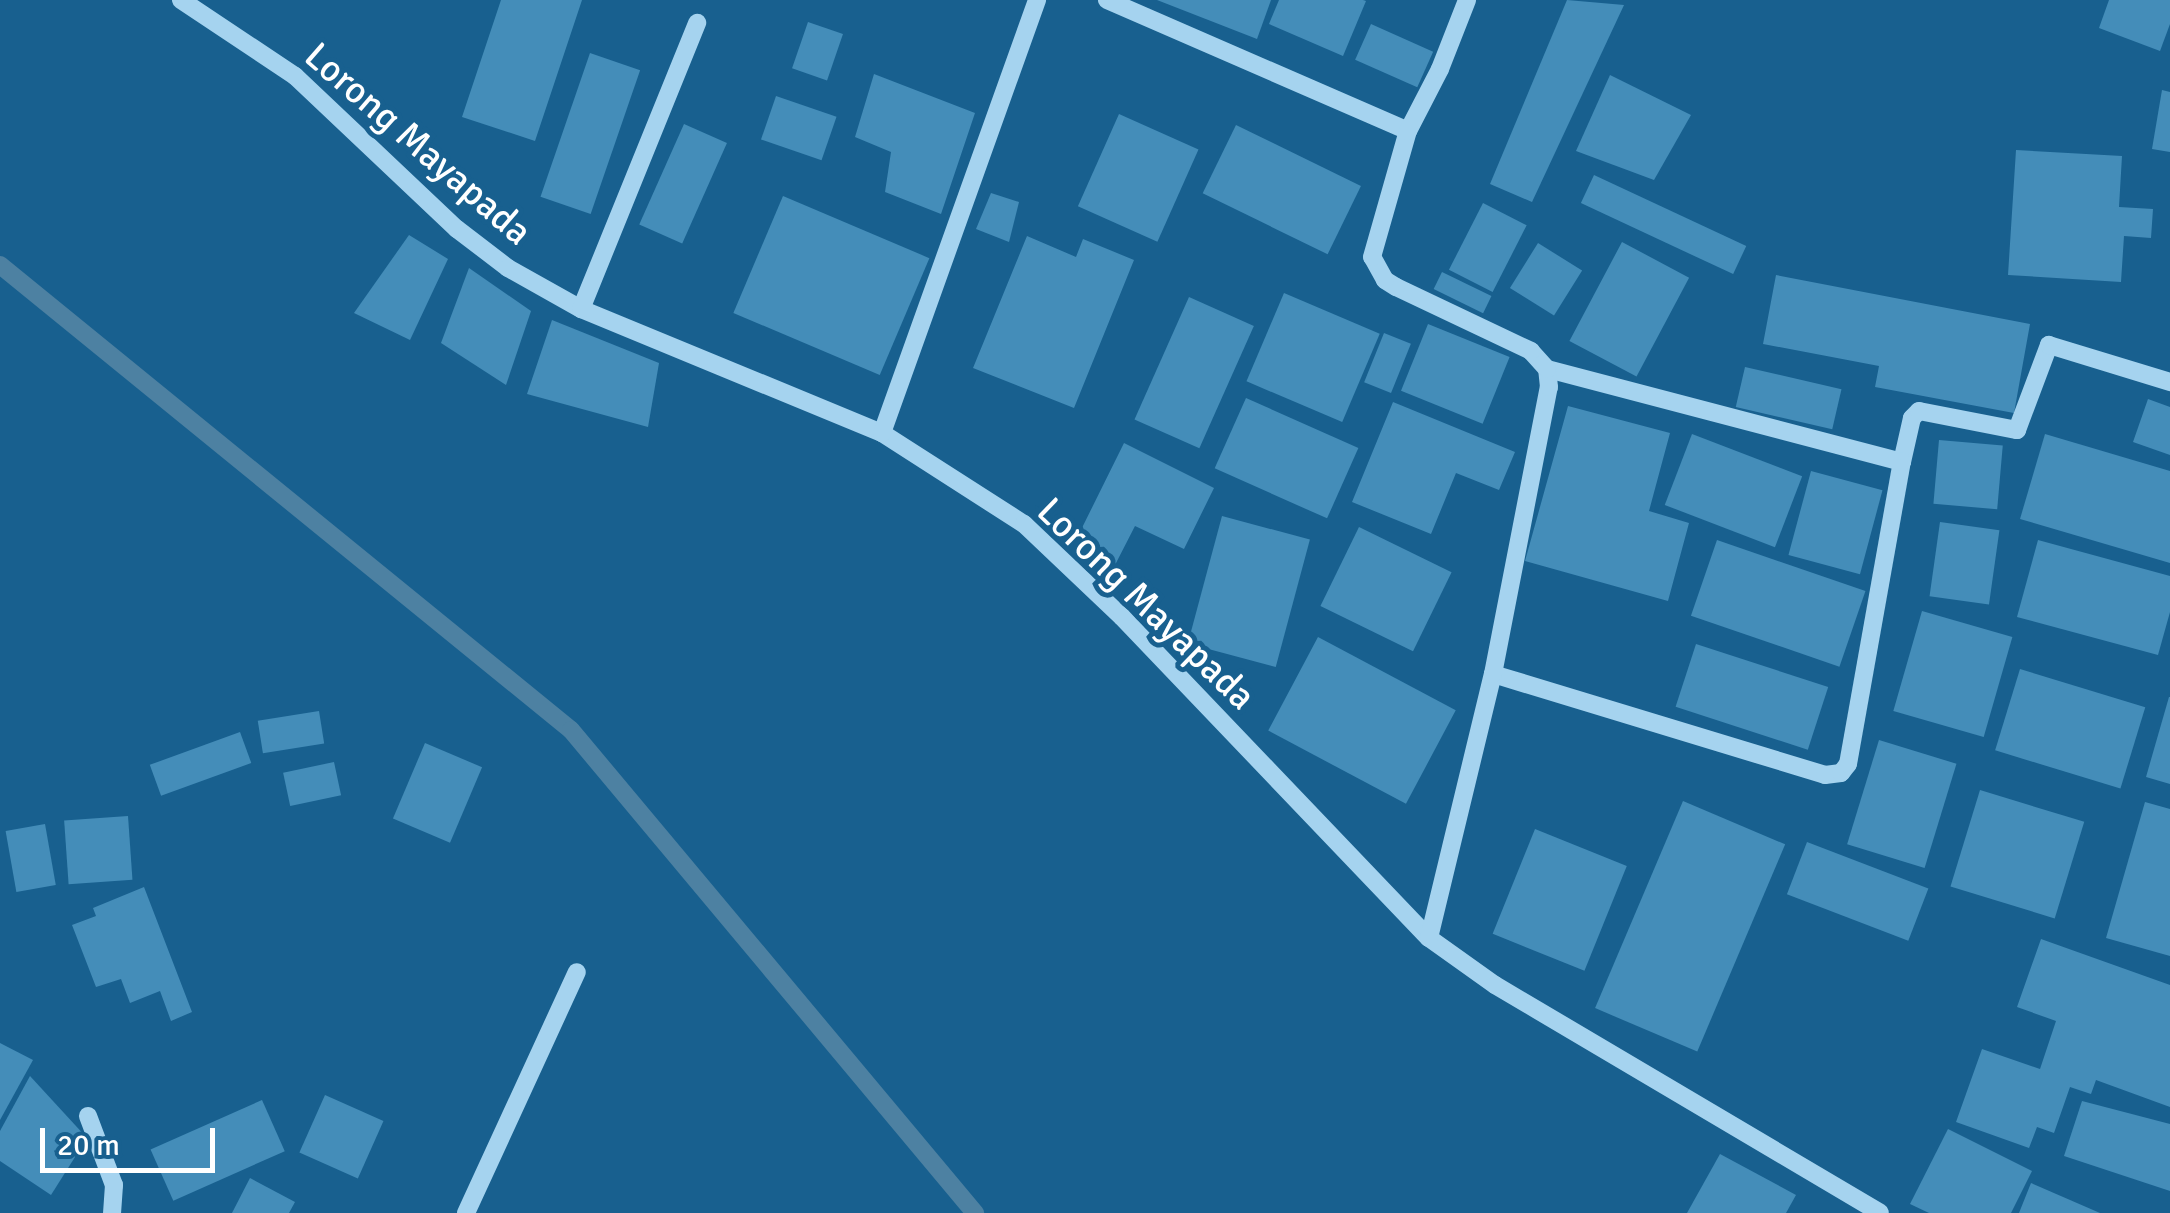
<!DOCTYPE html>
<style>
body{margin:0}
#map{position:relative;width:2170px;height:1213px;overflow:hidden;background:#18608f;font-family:Signika,sans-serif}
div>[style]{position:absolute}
.stream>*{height:18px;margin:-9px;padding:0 9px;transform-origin:9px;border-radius:9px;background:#4d81a2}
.building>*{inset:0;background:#448db9;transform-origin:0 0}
.minor>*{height:18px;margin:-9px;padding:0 9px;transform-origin:9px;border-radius:9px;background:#a5d3ef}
span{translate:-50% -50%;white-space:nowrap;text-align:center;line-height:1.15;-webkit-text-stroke:10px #18608f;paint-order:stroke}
.street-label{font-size:38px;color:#fff}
.scale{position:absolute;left:40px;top:1128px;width:175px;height:45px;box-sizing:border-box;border:5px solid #fff;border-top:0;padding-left:12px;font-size:30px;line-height:35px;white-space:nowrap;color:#fff;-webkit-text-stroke:8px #18608f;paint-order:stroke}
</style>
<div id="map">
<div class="stream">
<i style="left:0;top:265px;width:736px;rotate:39.16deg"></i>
<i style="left:571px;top:730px;width:630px;rotate:50.09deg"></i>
</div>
<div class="building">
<i style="clip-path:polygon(501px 0,582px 0,535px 141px,462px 117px)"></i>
<i style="clip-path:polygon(1157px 0,1271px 0,1257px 39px)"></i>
<i style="clip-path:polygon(1279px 0,1363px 0,1366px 1px,1343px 56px,1269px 24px)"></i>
<i style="clip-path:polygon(1567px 0,1624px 5px,1532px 202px,1490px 184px)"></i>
<i style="clip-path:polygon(2109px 0,2170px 0,2170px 24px,2160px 51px,2099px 28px)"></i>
<i style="left:808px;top:22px;width:37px;height:49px;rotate:19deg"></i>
<i style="left:1371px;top:24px;width:68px;height:39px;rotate:24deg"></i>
<i style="left:590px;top:53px;width:53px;height:152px;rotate:19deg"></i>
<i style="clip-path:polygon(874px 74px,975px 113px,941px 214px,885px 192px,891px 152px,855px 137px)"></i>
<i style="clip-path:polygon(1610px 75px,1691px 115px,1654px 180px,1576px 151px)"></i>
<i style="clip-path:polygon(2162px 90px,2170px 92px,2170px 152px,2152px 149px)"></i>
<i style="left:776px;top:96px;width:64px;height:46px;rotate:19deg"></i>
<i style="left:1119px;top:114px;width:87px;height:101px;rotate:24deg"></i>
<i style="left:684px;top:124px;width:47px;height:110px;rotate:24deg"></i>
<i style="left:1236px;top:125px;width:139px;height:76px;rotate:26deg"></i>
<i style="clip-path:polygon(2016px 150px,2122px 156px,2119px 207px,2153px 209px,2151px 238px,2124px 236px,2121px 282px,2008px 275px)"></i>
<i style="left:1594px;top:175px;width:168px;height:31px;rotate:25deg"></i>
<i style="clip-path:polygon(991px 193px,1019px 202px,1009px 242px,976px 229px)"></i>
<i style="left:783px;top:196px;width:159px;height:127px;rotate:23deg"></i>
<i style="left:1483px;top:203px;width:49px;height:75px;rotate:27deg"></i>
<i style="clip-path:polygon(409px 235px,448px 259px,410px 340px,354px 313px)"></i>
<i style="clip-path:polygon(1027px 236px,1076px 257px,1083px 239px,1134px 260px,1074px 408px,973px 368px)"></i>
<i style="left:1622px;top:242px;width:76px;height:112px;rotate:28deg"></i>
<i style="left:1538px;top:243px;width:52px;height:53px;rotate:32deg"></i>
<i style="clip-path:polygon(469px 268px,531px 311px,506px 385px,441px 343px)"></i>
<i style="left:1442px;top:272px;width:55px;height:19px;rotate:26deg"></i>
<i style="clip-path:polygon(1776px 275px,2030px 324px,2014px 413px,1875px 387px,1879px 366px,1763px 344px)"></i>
<i style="left:1284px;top:293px;width:104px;height:96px;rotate:23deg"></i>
<i style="left:1189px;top:297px;width:71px;height:134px;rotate:24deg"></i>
<i style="clip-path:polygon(552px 320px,659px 363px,648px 427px,527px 394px)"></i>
<i style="left:1428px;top:324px;width:88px;height:72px;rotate:22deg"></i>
<i style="left:1384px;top:333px;width:29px;height:53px;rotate:22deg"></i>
<i style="left:1745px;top:367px;width:99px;height:41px;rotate:13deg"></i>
<i style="left:1246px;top:398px;width:123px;height:77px;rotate:24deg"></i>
<i style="clip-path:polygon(2148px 399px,2170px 407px,2170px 455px,2133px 442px)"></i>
<i style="clip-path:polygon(1393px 402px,1515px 452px,1499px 490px,1456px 473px,1431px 534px,1352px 502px)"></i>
<i style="clip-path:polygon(1568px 406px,1670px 433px,1649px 511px,1689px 523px,1668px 601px,1525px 561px)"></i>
<i style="left:1692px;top:434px;width:118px;height:76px;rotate:21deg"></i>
<i style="clip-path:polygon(2045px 434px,2170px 471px,2170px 563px,2020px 519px)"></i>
<i style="left:1939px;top:440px;width:64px;height:64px;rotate:5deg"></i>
<i style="clip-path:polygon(1124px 443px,1214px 488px,1184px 549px,1135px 526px,1115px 565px,1074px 544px)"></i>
<i style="left:1811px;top:471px;width:74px;height:87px;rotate:15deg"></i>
<i style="left:1222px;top:516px;width:91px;height:132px;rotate:15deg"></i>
<i style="left:1940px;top:522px;width:60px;height:75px;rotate:8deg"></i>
<i style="left:1359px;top:527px;width:103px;height:88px;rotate:26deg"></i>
<i style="left:1717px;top:540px;width:157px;height:80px;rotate:19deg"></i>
<i style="clip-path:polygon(2038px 540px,2170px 576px,2170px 612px,2158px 655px,2017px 617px)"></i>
<i style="left:1922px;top:611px;width:94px;height:104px;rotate:16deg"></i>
<i style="left:1318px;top:637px;width:156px;height:106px;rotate:28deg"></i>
<i style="left:1696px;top:644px;width:139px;height:66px;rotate:18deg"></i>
<i style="left:2020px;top:669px;width:131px;height:85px;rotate:17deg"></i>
<i style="clip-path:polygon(2169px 697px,2170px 697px,2170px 784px,2146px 777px)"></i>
<i style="left:319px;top:711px;width:33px;height:62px;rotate:81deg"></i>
<i style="left:240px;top:732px;width:33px;height:96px;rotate:70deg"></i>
<i style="left:1879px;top:740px;width:81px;height:109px;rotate:17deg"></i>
<i style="left:425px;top:743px;width:62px;height:82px;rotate:23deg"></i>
<i style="left:334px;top:762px;width:34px;height:52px;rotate:78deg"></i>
<i style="left:1980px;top:790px;width:109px;height:101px;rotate:17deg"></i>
<i style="left:1683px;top:801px;width:111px;height:225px;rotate:23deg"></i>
<i style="clip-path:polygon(2145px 802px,2170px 809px,2170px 956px,2106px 938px)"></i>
<i style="left:128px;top:816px;width:64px;height:64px;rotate:86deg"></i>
<i style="left:45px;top:824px;width:62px;height:40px;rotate:80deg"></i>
<i style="left:1535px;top:829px;width:99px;height:113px;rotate:22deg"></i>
<i style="left:1807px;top:842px;width:130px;height:56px;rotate:21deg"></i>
<i style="clip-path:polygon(144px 887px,192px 1012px,171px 1021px,160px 991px,130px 1003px,121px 979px,96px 987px,72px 925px,96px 916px,93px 908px)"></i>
<i style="clip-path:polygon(2041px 939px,2170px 985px,2170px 1107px,2096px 1080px,2091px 1094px,2070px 1087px,2054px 1133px,2037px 1127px,2029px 1148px,1956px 1122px,1982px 1049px,2040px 1069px,2056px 1021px,2017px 1007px)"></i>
<i style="clip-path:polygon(0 1043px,33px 1060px,0 1120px)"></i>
<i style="clip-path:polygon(30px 1076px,87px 1138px,51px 1195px,0 1161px,0 1131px)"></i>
<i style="left:325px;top:1095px;width:64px;height:63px;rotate:24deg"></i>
<i style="left:262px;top:1100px;width:56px;height:122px;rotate:66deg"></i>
<i style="clip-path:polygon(2082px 1101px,2170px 1124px,2170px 1191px,2064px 1156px)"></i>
<i style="clip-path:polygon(1948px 1129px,2032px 1171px,2011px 1213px,1929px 1213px,1910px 1204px)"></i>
<i style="clip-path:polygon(1720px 1154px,1796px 1195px,1786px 1213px,1687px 1213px)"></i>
<i style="clip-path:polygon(250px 1178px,295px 1202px,289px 1213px,232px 1213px)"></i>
<i style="clip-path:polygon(2031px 1183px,2100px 1213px,2019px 1213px)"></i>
</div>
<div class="minor">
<i style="left:181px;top:0;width:137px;rotate:33.7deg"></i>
<i style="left:295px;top:76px;width:223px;rotate:43.4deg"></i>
<i style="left:457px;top:229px;width:64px;rotate:37.4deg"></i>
<i style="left:508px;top:268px;width:84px;rotate:29.3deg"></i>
<i style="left:581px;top:309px;width:326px;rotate:22.4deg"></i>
<i style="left:882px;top:433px;width:169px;rotate:32.7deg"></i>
<i style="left:1024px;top:524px;width:135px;rotate:43.5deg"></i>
<i style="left:1122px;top:617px;width:444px;rotate:46.3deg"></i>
<i style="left:1429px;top:938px;width:81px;rotate:35.5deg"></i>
<i style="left:1495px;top:985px;width:447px;rotate:30.6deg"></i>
<i style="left:1107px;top:0;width:328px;rotate:23.5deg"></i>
<i style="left:581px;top:309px;width:309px;rotate:-67.9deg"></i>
<i style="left:882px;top:433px;width:460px;rotate:-70.3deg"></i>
<i style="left:1902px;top:462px;width:45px;rotate:-77.2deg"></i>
<i style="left:1912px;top:418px;width:10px;rotate:-45deg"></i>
<i style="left:1919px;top:411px;width:100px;rotate:11deg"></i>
<i style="left:2017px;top:430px;width:91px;rotate:-69.4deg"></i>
<i style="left:2049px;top:345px;width:127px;rotate:17deg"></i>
<i style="left:1493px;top:674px;width:347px;rotate:16.9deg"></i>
<i style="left:1825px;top:775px;width:16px;rotate:-7deg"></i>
<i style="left:1841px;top:773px;width:11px;rotate:-52deg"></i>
<i style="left:1848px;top:764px;width:307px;rotate:-79.9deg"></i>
<i style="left:1902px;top:462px;width:367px;rotate:-165.3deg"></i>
<i style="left:1429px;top:938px;width:272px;rotate:-76.4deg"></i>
<i style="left:1493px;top:674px;width:292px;rotate:-79deg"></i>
<i style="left:1549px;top:387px;width:18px;rotate:-96deg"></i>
<i style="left:1547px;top:369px;width:24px;rotate:-132deg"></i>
<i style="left:1531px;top:351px;width:149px;rotate:-154.6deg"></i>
<i style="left:1396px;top:287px;width:13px;rotate:-148deg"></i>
<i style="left:1385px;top:280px;width:26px;rotate:-119deg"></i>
<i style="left:1372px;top:257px;width:131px;rotate:-74.1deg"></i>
<i style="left:1408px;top:131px;width:70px;rotate:-62.7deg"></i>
<i style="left:1440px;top:69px;width:74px;rotate:-68.6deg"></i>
<i style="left:88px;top:1116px;width:74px;rotate:69.4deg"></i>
<i style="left:114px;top:1185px;width:28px;rotate:94deg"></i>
<i style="left:466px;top:1213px;width:265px;rotate:-65.3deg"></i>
</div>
<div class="street-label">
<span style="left:418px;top:144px;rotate:41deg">Lorong Mayapada</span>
<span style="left:1146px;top:604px;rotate:44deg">Lorong Mayapada</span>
</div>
<div class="scale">20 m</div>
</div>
